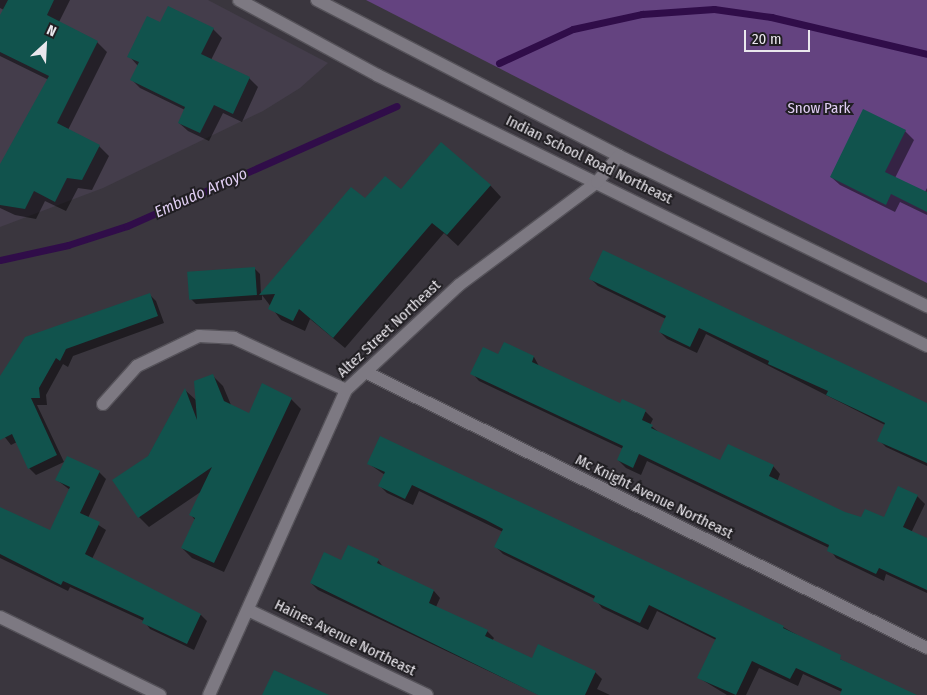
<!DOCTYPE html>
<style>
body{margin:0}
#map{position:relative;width:927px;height:695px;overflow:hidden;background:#3a363e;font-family:"Fira Sans Condensed",sans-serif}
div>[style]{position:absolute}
.built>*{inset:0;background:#443d4b}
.green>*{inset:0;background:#644380}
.shadow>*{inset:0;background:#0007}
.stream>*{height:7px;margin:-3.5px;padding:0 3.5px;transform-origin:3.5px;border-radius:3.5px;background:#300d49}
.building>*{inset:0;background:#11534d;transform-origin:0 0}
.roads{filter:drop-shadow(1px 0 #555259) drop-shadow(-1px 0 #555259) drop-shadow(0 1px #555259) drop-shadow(0 -1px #555259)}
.minor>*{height:12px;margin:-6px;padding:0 6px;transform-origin:6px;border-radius:6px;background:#7d7982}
span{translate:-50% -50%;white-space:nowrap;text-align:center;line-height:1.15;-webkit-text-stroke:4px #201e22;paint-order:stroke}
.park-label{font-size:15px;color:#e1cff4}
.street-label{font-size:15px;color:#eae7ed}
.water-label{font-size:16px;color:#dfcdf2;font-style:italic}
.north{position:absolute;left:20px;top:20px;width:50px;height:50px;-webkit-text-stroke:4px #201e22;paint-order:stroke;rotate:25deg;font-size:14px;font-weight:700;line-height:20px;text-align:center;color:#eae7ed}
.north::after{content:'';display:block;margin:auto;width:18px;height:22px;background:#eae7ed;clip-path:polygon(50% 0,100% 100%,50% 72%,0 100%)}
.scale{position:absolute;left:744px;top:30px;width:66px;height:22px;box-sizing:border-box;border:2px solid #eae7ed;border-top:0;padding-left:6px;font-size:15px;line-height:18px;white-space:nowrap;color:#eae7ed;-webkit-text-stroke:4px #201e22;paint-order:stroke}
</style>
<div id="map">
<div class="built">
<i style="clip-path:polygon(0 0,208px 0,328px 63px,300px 88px,263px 111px,103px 188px,0 227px)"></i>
</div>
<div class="green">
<i style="clip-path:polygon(366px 0,927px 0,927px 283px,659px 150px)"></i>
</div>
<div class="shadow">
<i style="clip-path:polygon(0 0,70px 0,59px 22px,97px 42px,107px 52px,68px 130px,99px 146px,109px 156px,92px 190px,78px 188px,66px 211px,45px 201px,36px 219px,15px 215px,0 208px,0 167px,49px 80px,0 56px,0 18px,4px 10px,0 8px)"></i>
<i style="clip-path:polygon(161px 24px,213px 29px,222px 38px,211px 60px,249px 78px,258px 87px,242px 122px,223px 113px,209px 141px,188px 131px,179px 123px,185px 110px,140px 88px,132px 80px,138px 66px,129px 56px)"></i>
<i style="clip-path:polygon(905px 131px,914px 140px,895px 178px,925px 192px,927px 188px,927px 215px,900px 202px,895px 212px,840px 185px,831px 177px)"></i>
<i style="clip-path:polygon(490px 185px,501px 197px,458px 246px,444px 233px,345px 348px,310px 319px,305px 331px,281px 320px,262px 295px,262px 300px,196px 304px,190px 298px,254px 268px,260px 274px,261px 294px,365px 200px,401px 191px)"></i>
<i style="clip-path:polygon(591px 279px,927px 405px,927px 466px,886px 447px,879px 440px,885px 425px,706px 334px,697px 353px,667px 339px,660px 332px,666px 319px,598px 286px)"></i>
<i style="clip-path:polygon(149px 294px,156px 301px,164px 323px,73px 356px,68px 367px,63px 364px,46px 395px,47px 405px,37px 405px,64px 462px,36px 475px,29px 468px,17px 442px,11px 445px,0 431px,0 378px)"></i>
<i style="clip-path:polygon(505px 344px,534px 357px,540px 368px,621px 405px,623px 401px,646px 412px,653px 419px,650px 425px,661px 434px,720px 462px,773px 466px,780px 474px,777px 482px,845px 513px,861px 518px,884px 519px,917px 496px,925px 504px,911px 533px,927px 540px,927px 593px,886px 574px,884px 581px,836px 558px,829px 548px,647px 461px,641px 475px,626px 468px,618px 460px,623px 449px,479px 381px,472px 373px,499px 356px)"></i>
<i style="clip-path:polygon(212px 375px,223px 386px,231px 405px,249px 414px,291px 399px,301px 409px,224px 572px,192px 558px,182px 548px,195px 520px,191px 515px,202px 491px,149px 527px,139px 517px,148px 457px,185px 390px,197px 401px)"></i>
<i style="clip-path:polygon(369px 464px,783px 627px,904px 695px,841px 695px,842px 692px,803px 674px,798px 686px,759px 668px,746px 695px,727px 695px,699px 678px,716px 640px,657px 611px,648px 630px,602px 608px,595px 599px,503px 554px,496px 547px,503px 532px,419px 491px,413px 505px,387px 493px,380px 486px,385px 475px)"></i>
<i style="clip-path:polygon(99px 472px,106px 479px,88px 518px,106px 530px,92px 559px,201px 615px,207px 621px,194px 650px,150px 629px,144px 621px,70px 587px,68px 591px,0 558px,0 508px,51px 532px,70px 490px,57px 480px)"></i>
<i style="clip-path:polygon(378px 560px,384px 568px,434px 591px,440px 598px,436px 607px,487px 631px,494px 638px,492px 641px,532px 660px,595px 672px,602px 679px,597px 689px,610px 695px,539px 695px,318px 590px,311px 583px,342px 562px)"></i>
</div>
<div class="stream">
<i style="left:499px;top:63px;width:81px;rotate:-24.7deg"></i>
<i style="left:573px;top:29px;width:71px;rotate:-12.3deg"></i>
<i style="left:642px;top:14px;width:72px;rotate:-4deg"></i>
<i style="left:714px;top:9px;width:58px;rotate:8deg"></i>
<i style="left:771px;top:17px;width:160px;rotate:13.3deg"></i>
<i style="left:0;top:260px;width:70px;rotate:-12.4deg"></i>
<i style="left:68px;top:245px;width:62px;rotate:-17.9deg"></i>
<i style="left:127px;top:226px;width:295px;rotate:-24deg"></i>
</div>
<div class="building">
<i style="clip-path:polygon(8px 0,54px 0,47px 15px,98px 41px,57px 123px,100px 145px,82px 180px,67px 178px,55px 202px,34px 191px,25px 209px,0 205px,0 164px,49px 76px,0 52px,0 15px)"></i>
<i style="clip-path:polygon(168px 6px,214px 28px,201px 54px,250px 77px,233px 114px,214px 105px,200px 133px,178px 123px,185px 107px,130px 80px,139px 62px,127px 57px,147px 16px,160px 22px)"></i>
<i style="clip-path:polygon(863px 109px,906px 130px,885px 172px,927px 192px,927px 212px,891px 194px,886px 205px,830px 177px)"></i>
<i style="clip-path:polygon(441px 142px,491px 185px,447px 235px,432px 223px,333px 338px,299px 309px,293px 321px,268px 309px,275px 294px,259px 295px,351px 187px,365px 198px,385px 176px,401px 189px)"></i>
<i style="clip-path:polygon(603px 250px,927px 403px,927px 463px,877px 441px,885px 423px,826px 395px,828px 391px,768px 364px,769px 361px,699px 328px,690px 347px,659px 332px,666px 316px,589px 279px)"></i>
<i style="left:255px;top:267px;width:28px;height:68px;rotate:86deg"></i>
<i style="clip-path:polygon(150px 293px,158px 316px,66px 349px,60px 361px,56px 358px,39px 388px,40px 398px,31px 398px,57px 455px,28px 469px,12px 434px,0 440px,0 376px,25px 337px)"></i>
<i style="clip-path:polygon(504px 342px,534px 356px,532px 362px,620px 403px,622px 399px,646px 410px,642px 420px,653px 425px,651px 428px,720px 460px,728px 444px,774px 465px,769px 476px,845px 512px,861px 517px,865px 509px,884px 517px,898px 486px,918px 495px,903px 527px,927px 538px,927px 590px,879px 568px,876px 574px,827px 551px,829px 545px,639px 454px,633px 468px,617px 460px,623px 446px,470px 374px,483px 347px,498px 354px)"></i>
<i style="clip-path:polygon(213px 374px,224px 401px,249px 413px,262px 383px,292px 398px,214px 563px,181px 548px,195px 518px,189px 515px,212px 467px,138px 518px,112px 480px,148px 456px,185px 388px,197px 420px,194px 381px)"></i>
<i style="clip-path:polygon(380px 436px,784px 626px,783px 628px,841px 655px,840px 659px,917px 695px,840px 695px,842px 689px,796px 668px,790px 679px,752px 661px,736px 695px,697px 678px,716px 638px,649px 605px,640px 623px,593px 601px,595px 596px,494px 547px,503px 529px,486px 520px,412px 485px,405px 499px,378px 486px,385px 472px,367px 464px)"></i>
<i style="clip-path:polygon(67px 456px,100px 471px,80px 513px,100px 522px,85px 554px,201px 614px,187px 644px,142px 623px,144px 618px,63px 581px,61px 585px,0 554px,0 507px,50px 530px,70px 487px,55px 480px)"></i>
<i style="clip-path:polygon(348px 545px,379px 559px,377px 563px,434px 590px,429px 603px,488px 630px,485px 636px,532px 658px,538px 644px,596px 671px,585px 695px,538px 695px,310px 583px,324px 552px,341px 560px)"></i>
<i style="clip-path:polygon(274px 670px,329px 695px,262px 695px)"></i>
</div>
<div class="roads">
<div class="minor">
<i style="left:239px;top:0;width:157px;rotate:28.5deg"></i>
<i style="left:377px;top:75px;width:613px;rotate:26.23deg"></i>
<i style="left:317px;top:0;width:340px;rotate:27.3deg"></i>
<i style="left:619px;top:156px;width:343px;rotate:26deg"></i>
<i style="left:367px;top:373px;width:624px;rotate:26.15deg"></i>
<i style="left:103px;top:404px;width:51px;rotate:-48.2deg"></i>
<i style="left:137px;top:366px;width:69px;rotate:-25.8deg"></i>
<i style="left:199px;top:336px;width:35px;rotate:3deg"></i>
<i style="left:234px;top:338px;width:123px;rotate:24.9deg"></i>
<i style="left:248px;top:610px;width:198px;rotate:25.4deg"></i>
<i style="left:0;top:617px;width:178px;rotate:26deg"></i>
<i style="left:209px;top:695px;width:334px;rotate:-65.8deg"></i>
<i style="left:346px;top:390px;width:154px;rotate:-42.9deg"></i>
<i style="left:459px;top:285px;width:172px;rotate:-36.7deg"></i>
<i style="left:597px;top:182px;width:34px;rotate:-50deg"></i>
</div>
</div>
<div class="park-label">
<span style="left:819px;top:109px">Snow Park</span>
</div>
<div class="street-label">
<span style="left:589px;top:160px;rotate:26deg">Indian School Road Northeast</span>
<span style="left:389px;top:329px;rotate:-43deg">Altez Street Northeast</span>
<span style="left:654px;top:497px;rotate:26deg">Mc Knight Avenue Northeast</span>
<span style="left:345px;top:638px;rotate:26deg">Haines Avenue Northeast</span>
</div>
<div class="water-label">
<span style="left:201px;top:193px;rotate:-24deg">Embudo Arroyo</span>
</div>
<div class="north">N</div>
<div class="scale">20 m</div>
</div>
